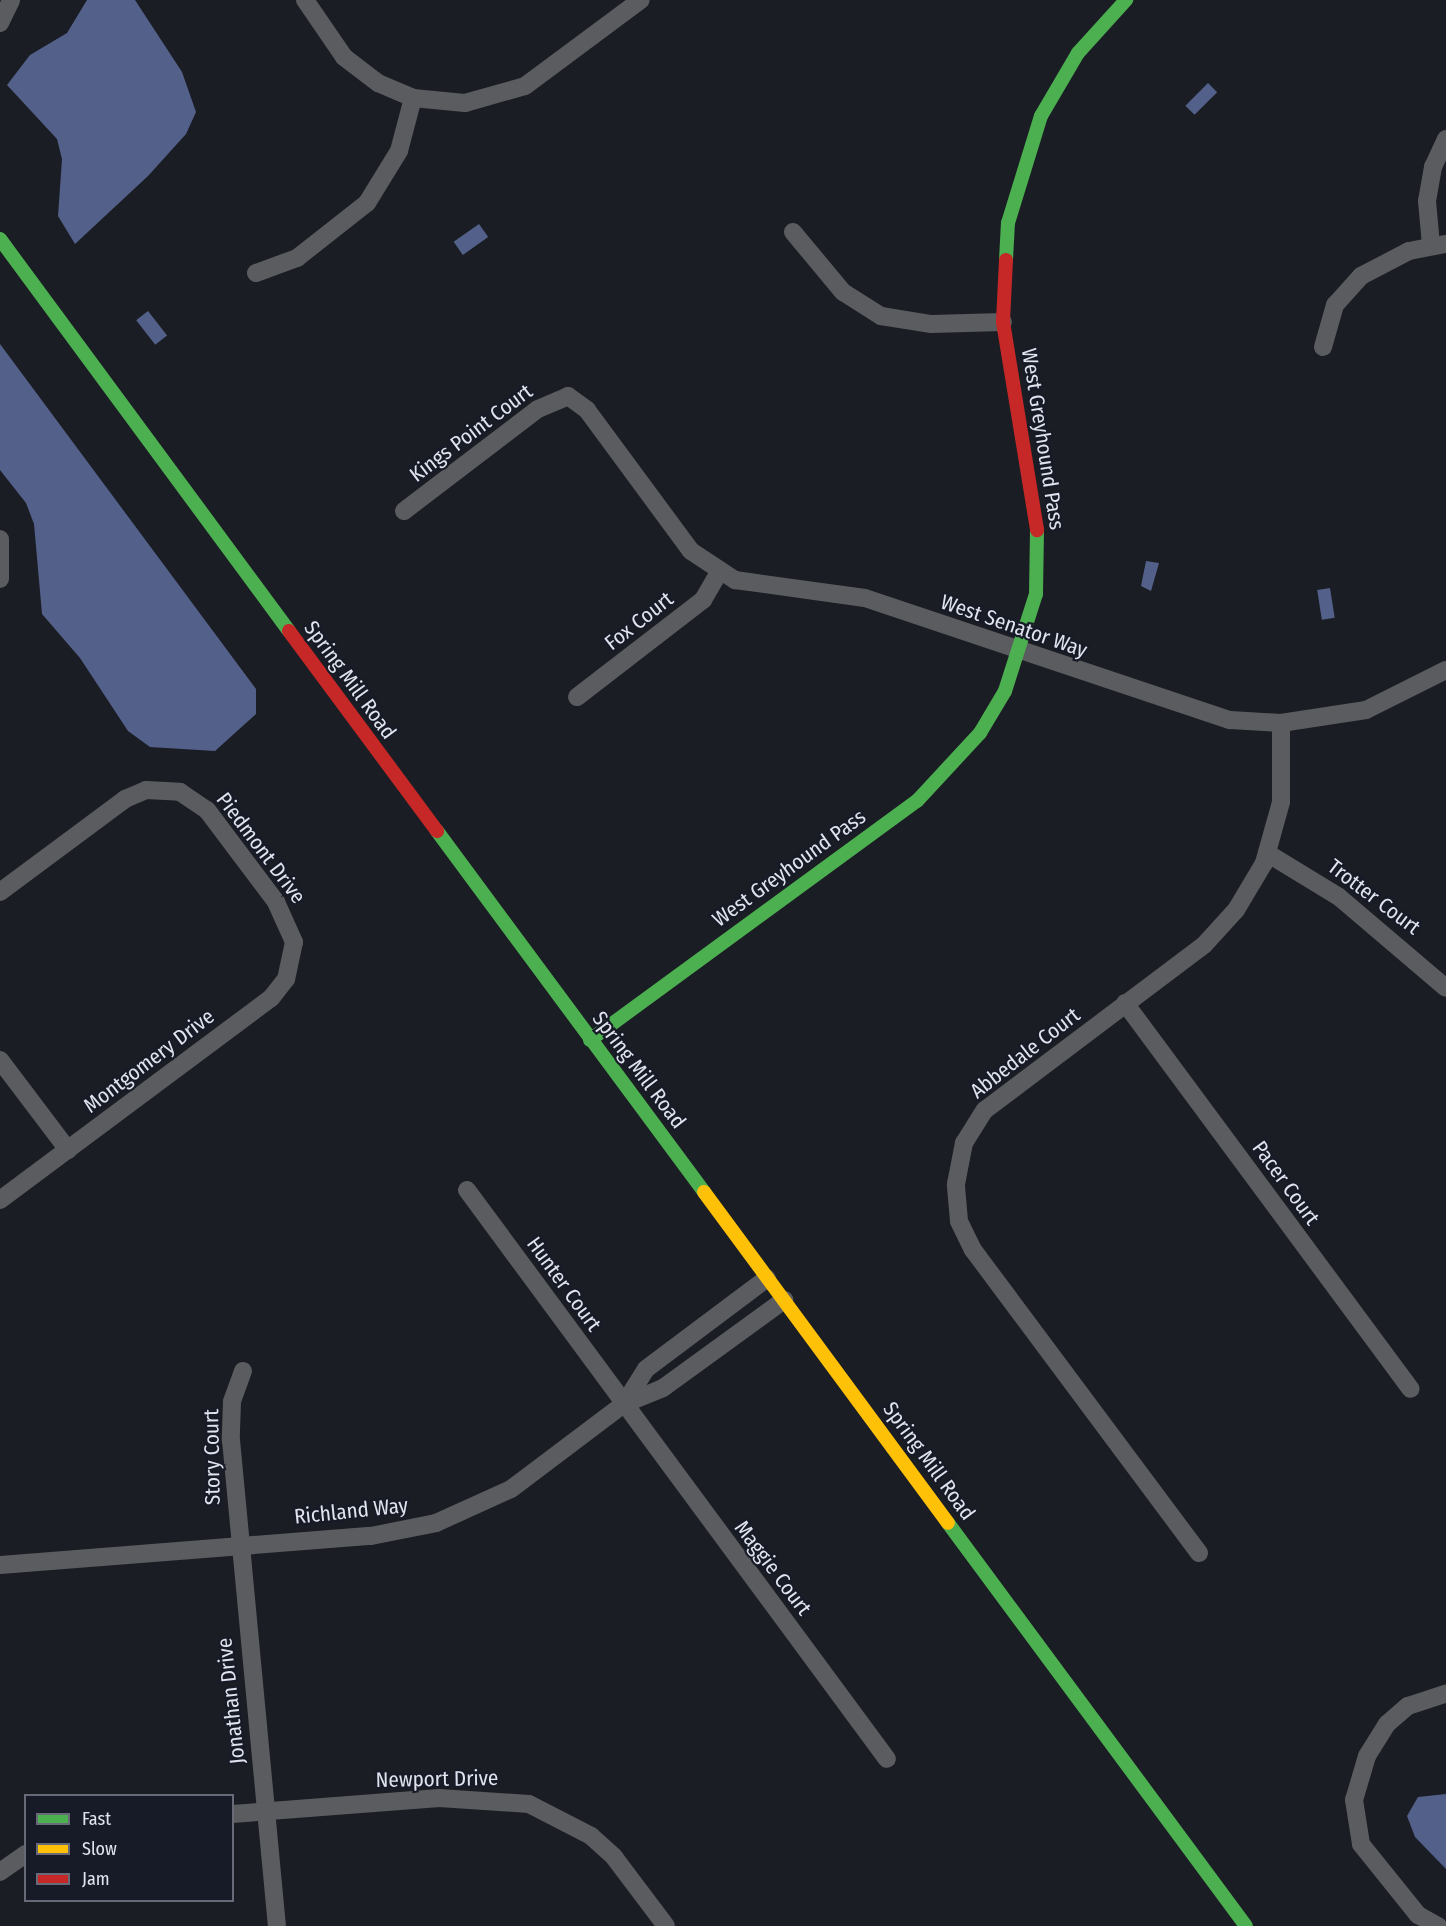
<!DOCTYPE html>
<style>
body{margin:0}
#map{position:relative;width:1446px;height:1926px;overflow:hidden;background:#1b1d24;font-family:"Fira Sans Condensed",sans-serif}
div>[style]{position:absolute}
.water>*{inset:0;background:#53618a;transform-origin:0 0}
.street>*{height:18px;margin:-9px;padding:0 9px;transform-origin:9px;border-radius:9px;background:#5b5c5f}
.fast>*{height:14px;margin:-7px;padding:0 7px;transform-origin:7px;border-radius:7px;background:#4caf50}
.slow>*{height:14px;margin:-7px;padding:0 7px;transform-origin:7px;border-radius:7px;background:#ffc107}
.jam>*{height:14px;margin:-7px;padding:0 7px;transform-origin:7px;border-radius:7px;background:#c62828}
span{translate:-50% -50%;white-space:nowrap;text-align:center;line-height:1.15;-webkit-text-stroke:4.5px #171b28;paint-order:stroke}
.street-label{font-size:21px;color:#e1e4ed}
.legend{position:absolute;left:24px;top:1794px;width:210px;height:108px;box-sizing:border-box;background:#171b28;border:2px solid #686b77;margin:0;padding:8px 10px;list-style:none;font-size:18px;color:#e1e4ed}
.legend li{display:flex;align-items:center;gap:12px;height:30px}
.legend b{width:30px;border:2px solid #686b77}
</style>
<div id="map">
<div class="water">
<i style="clip-path:polygon(87px 0,135px 0,182px 72px,196px 112px,186px 134px,148px 176px,75px 244px,58px 216px,62px 159px,57px 139px,7px 85px,30px 55px,67px 33px)"></i>
<i style="left:1208px;top:83px;width:13px;height:32px;rotate:45deg"></i>
<i style="left:479px;top:224px;width:16px;height:31px;rotate:55deg"></i>
<i style="left:148px;top:311px;width:31px;height:15px;rotate:52deg"></i>
<i style="clip-path:polygon(0 344px,256px 689px,256px 714px,215px 751px,150px 747px,128px 731px,80px 658px,42px 614px,34px 524px,26px 503px,0 470px)"></i>
<i style="clip-path:polygon(1146px 561px,1159px 563px,1151px 591px,1141px 586px)"></i>
<i style="left:1330px;top:588px;width:30px;height:13px;rotate:81deg"></i>
<i style="clip-path:polygon(1446px 1794px,1446px 1869px,1415px 1837px,1407px 1816px,1418px 1797px)"></i>
</div>
<div class="street">
<i style="left:305px;top:0;width:69px;rotate:55.6deg"></i>
<i style="left:344px;top:57px;width:43px;rotate:37.4deg"></i>
<i style="left:378px;top:83px;width:38px;rotate:23deg"></i>
<i style="left:413px;top:98px;width:52px;rotate:5.5deg"></i>
<i style="left:465px;top:103px;width:62px;rotate:-15.8deg"></i>
<i style="left:525px;top:86px;width:144px;rotate:-36.6deg"></i>
<i style="left:0;top:23px;width:25px;rotate:-64deg"></i>
<i style="left:793px;top:232px;width:78px;rotate:50.2deg"></i>
<i style="left:843px;top:292px;width:45px;rotate:32.3deg"></i>
<i style="left:881px;top:316px;width:51px;rotate:9.1deg"></i>
<i style="left:931px;top:324px;width:72px;rotate:-1.6deg"></i>
<i style="left:1431px;top:245px;width:44px;rotate:-95.2deg"></i>
<i style="left:1427px;top:201px;width:35px;rotate:-80deg"></i>
<i style="left:1433px;top:167px;width:31px;rotate:-65deg"></i>
<i style="left:256px;top:273px;width:44px;rotate:-20.1deg"></i>
<i style="left:297px;top:258px;width:89px;rotate:-38.2deg"></i>
<i style="left:367px;top:203px;width:61px;rotate:-58.4deg"></i>
<i style="left:399px;top:151px;width:55px;rotate:-75.2deg"></i>
<i style="left:1323px;top:347px;width:44px;rotate:-74.1deg"></i>
<i style="left:1335px;top:305px;width:39px;rotate:-48deg"></i>
<i style="left:1361px;top:276px;width:54px;rotate:-27.5deg"></i>
<i style="left:1409px;top:251px;width:38px;rotate:-11deg"></i>
<i style="left:404px;top:511px;width:168px;rotate:-37.3deg"></i>
<i style="left:538px;top:409px;width:33px;rotate:-23deg"></i>
<i style="left:568px;top:396px;width:24px;rotate:36deg"></i>
<i style="left:587px;top:410px;width:175px;rotate:53.6deg"></i>
<i style="left:691px;top:551px;width:53px;rotate:33.4deg"></i>
<i style="left:735px;top:580px;width:131px;rotate:7.9deg"></i>
<i style="left:865px;top:598px;width:385px;rotate:18.5deg"></i>
<i style="left:1230px;top:720px;width:51px;rotate:3.4deg"></i>
<i style="left:1281px;top:723px;width:86px;rotate:-8.7deg"></i>
<i style="left:1366px;top:710px;width:89px;rotate:-26.6deg"></i>
<i style="left:0;top:539px;width:40px;rotate:90deg"></i>
<i style="left:577px;top:697px;width:159px;rotate:-37.6deg"></i>
<i style="left:703px;top:600px;width:32px;rotate:-60deg"></i>
<i style="left:1267px;top:853px;width:84px;rotate:31.4deg"></i>
<i style="left:1339px;top:897px;width:140px;rotate:40.4deg"></i>
<i style="left:0;top:892px;width:156px;rotate:-36.6deg"></i>
<i style="left:125px;top:799px;width:23px;rotate:-23deg"></i>
<i style="left:146px;top:790px;width:34px;rotate:3deg"></i>
<i style="left:180px;top:792px;width:32px;rotate:34deg"></i>
<i style="left:207px;top:810px;width:115px;rotate:53.1deg"></i>
<i style="left:276px;top:902px;width:44px;rotate:65.8deg"></i>
<i style="left:294px;top:942px;width:38px;rotate:102deg"></i>
<i style="left:286px;top:979px;width:24px;rotate:128deg"></i>
<i style="left:271px;top:998px;width:338px;rotate:143.3deg"></i>
<i style="left:1125px;top:1003px;width:480px;rotate:53.5deg"></i>
<i style="left:0;top:1060px;width:113px;rotate:52.9deg"></i>
<i style="left:467px;top:1190px;width:707px;rotate:53.57deg"></i>
<i style="left:243px;top:1371px;width:33px;rotate:110deg"></i>
<i style="left:232px;top:1402px;width:38px;rotate:92deg"></i>
<i style="left:231px;top:1440px;width:488px;rotate:84.6deg"></i>
<i style="left:624px;top:1404px;width:41px;rotate:-57.8deg"></i>
<i style="left:646px;top:1369px;width:151px;rotate:-36.9deg"></i>
<i style="left:1199px;top:1553px;width:378px;rotate:-126.7deg"></i>
<i style="left:973px;top:1250px;width:32px;rotate:-116deg"></i>
<i style="left:959px;top:1221px;width:37px;rotate:-95deg"></i>
<i style="left:956px;top:1184px;width:42px;rotate:-79deg"></i>
<i style="left:964px;top:1143px;width:39px;rotate:-58deg"></i>
<i style="left:985px;top:1110px;width:274px;rotate:-37deg"></i>
<i style="left:1204px;top:945px;width:47px;rotate:-47.6deg"></i>
<i style="left:1236px;top:910px;width:55px;rotate:-59.2deg"></i>
<i style="left:1264px;top:863px;width:63px;rotate:-74.4deg"></i>
<i style="left:1281px;top:802px;width:79px;rotate:-90deg"></i>
<i style="left:0;top:1565px;width:372px;rotate:-4.5deg"></i>
<i style="left:371px;top:1536px;width:66px;rotate:-11.3deg"></i>
<i style="left:436px;top:1523px;width:82px;rotate:-24.4deg"></i>
<i style="left:511px;top:1489px;width:141px;rotate:-37deg"></i>
<i style="left:624px;top:1404px;width:42px;rotate:-22.3deg"></i>
<i style="left:663px;top:1388px;width:150px;rotate:-36deg"></i>
<i style="left:232px;top:1814px;width:208px;rotate:-4.4deg"></i>
<i style="left:439px;top:1798px;width:90px;rotate:3.8deg"></i>
<i style="left:529px;top:1804px;width:70px;rotate:27.3deg"></i>
<i style="left:591px;top:1836px;width:31px;rotate:42deg"></i>
<i style="left:614px;top:1857px;width:86px;rotate:53deg"></i>
<i style="left:0;top:1872px;width:32px;rotate:-35deg"></i>
<i style="left:1438px;top:1926px;width:23px;rotate:-151deg"></i>
<i style="left:1418px;top:1915px;width:91px;rotate:-128.8deg"></i>
<i style="left:1361px;top:1844px;width:45px;rotate:-99deg"></i>
<i style="left:1354px;top:1800px;width:46px;rotate:-73.5deg"></i>
<i style="left:1367px;top:1756px;width:38px;rotate:-58deg"></i>
<i style="left:1387px;top:1724px;width:28px;rotate:-41deg"></i>
<i style="left:1408px;top:1706px;width:40px;rotate:-18deg"></i>
</div>
<div class="fast">
<i style="left:0;top:239px;width:487px;rotate:53.6deg"></i>
<i style="left:1006px;top:260px;width:37px;rotate:-87deg"></i>
<i style="left:1008px;top:223px;width:112px;rotate:-72.9deg"></i>
<i style="left:1041px;top:116px;width:73px;rotate:-59.6deg"></i>
<i style="left:1078px;top:53px;width:72px;rotate:-47.8deg"></i>
<i style="left:437px;top:831px;width:449px;rotate:53.5deg"></i>
<i style="left:590px;top:1040px;width:405px;rotate:-36.2deg"></i>
<i style="left:917px;top:801px;width:93px;rotate:-47.2deg"></i>
<i style="left:980px;top:733px;width:49px;rotate:-59.2deg"></i>
<i style="left:1005px;top:691px;width:102px;rotate:-72.3deg"></i>
<i style="left:1036px;top:594px;width:64px;rotate:-89.1deg"></i>
<i style="left:948px;top:1523px;width:501px;rotate:53.52deg"></i>
</div>
<div class="slow">
<i style="left:704px;top:1192px;width:411px;rotate:53.6deg"></i>
</div>
<div class="jam">
<i style="left:1006px;top:260px;width:62px;rotate:92.8deg"></i>
<i style="left:1003px;top:322px;width:211px;rotate:80.7deg"></i>
<i style="left:289px;top:631px;width:249px;rotate:53.5deg"></i>
</div>
<div class="street-label">
<span style="left:471px;top:433px;rotate:-37deg">Kings Point Court</span>
<span style="left:1043px;top:439px;rotate:81deg">West Greyhound Pass</span>
<span style="left:639px;top:621px;rotate:-38deg">Fox Court</span>
<span style="left:1014px;top:626px;rotate:19deg">West Senator Way</span>
<span style="left:350px;top:680px;rotate:54deg">Spring Mill Road</span>
<span style="left:261px;top:848px;rotate:53deg">Piedmont Drive</span>
<span style="left:789px;top:868px;rotate:-36deg">West Greyhound Pass</span>
<span style="left:1374px;top:897px;rotate:37deg">Trotter Court</span>
<span style="left:1025px;top:1053px;rotate:-38deg">Abbedale Court</span>
<span style="left:149px;top:1061px;rotate:-37deg">Montgomery Drive</span>
<span style="left:639px;top:1070px;rotate:53deg">Spring Mill Road</span>
<span style="left:1286px;top:1183px;rotate:54deg">Pacer Court</span>
<span style="left:564px;top:1284px;rotate:54deg">Hunter Court</span>
<span style="left:212px;top:1457px;rotate:-91deg">Story Court</span>
<span style="left:929px;top:1461px;rotate:54deg">Spring Mill Road</span>
<span style="left:351px;top:1511px;rotate:-6deg">Richland Way</span>
<span style="left:773px;top:1568px;rotate:53deg">Maggie Court</span>
<span style="left:231px;top:1701px;rotate:-96deg">Jonathan Drive</span>
<span style="left:437px;top:1779px;rotate:-1deg">Newport Drive</span>
</div>
<ul class="legend">
<li><b style="height:8px;background:#4caf50"></b>Fast</li>
<li><b style="height:8px;background:#ffc107"></b>Slow</li>
<li><b style="height:8px;background:#c62828"></b>Jam</li>
</ul>
</div>
